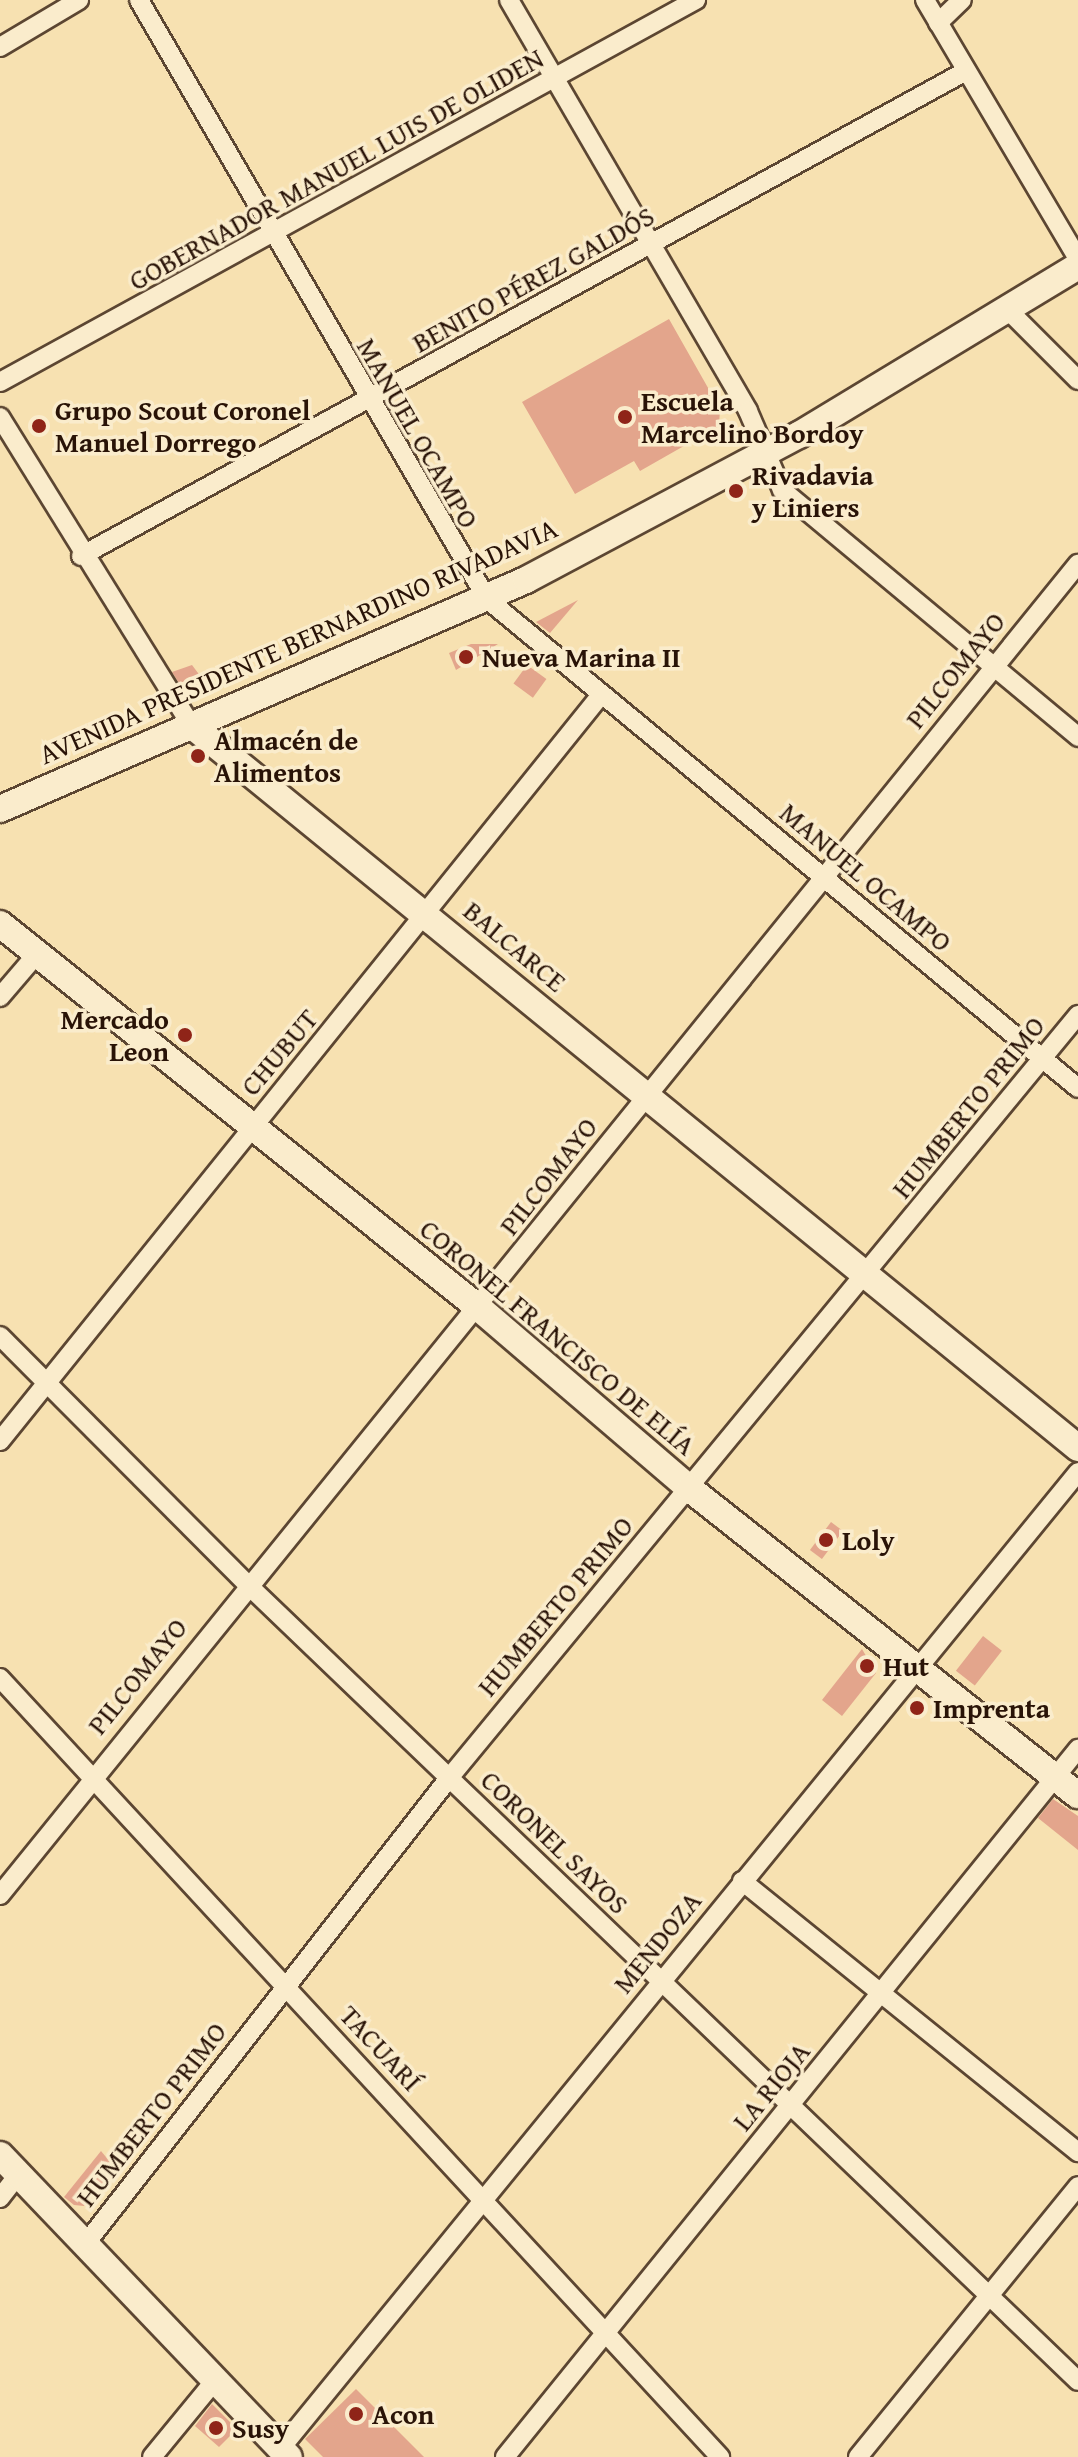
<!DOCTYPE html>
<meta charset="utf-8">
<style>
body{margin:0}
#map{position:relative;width:1078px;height:2457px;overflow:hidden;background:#f7e1b1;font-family:"Gentium Book Plus",serif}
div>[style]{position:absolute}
.building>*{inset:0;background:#e3a58c;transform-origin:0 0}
.roads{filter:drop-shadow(2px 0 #5c4632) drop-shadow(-2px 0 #5c4632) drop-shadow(0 2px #5c4632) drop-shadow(0 -2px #5c4632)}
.street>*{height:18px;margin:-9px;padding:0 9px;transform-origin:9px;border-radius:9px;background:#faeccc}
.secondary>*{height:26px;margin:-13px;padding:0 13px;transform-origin:13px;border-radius:13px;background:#faeccc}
.dots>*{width:22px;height:22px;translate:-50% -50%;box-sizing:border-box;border:4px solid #faeccc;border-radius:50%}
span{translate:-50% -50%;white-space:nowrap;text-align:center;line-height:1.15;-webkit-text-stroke:7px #faeccc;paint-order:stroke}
.street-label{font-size:28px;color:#291307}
.poi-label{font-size:28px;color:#291307;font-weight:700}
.left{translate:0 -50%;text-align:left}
.right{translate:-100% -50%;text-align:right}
</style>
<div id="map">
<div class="building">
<i style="clip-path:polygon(669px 319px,720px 409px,719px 426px,640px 471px,634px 461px,575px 494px,522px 402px)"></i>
<i style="clip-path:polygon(578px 600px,550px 633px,536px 622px)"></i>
<i style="clip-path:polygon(471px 644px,498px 644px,456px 670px,449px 653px)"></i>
<i style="clip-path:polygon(192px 665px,210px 689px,188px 697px,172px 672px)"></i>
<i style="left:527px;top:665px;width:24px;height:23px;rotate:36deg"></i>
<i style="left:831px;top:1522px;width:15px;height:35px;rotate:37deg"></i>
<i style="left:983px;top:1636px;width:24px;height:44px;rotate:38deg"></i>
<i style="clip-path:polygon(862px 1649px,876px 1673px,842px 1716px,822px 1700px)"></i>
<i style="clip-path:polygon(1053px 1799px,1078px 1816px,1078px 1850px,1038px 1818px)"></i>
<i style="clip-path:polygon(101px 2151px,115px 2168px,84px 2206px,74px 2205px,64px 2197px)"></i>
<i style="clip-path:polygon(356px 2389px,424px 2457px,323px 2457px,305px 2439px)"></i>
<i style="clip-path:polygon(212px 2404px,237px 2429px,219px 2447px,195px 2426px)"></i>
</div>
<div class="roads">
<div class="street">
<i style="left:139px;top:0;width:693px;rotate:59.84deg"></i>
<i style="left:487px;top:599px;width:767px;rotate:39.6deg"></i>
<i style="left:509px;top:0;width:475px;rotate:59.8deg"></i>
<i style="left:748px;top:411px;width:86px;rotate:66.7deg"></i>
<i style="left:782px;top:490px;width:386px;rotate:39.8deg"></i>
<i style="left:925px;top:0;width:301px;rotate:59.4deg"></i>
<i style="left:938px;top:23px;width:33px;rotate:-44deg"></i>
<i style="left:0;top:47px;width:92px;rotate:-30.7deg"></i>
<i style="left:1008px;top:310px;width:99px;rotate:45deg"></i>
<i style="left:0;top:382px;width:794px;rotate:-28.76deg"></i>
<i style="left:0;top:417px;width:361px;rotate:58.2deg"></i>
<i style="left:81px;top:556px;width:1009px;rotate:-28.72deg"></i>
<i style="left:0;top:997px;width:55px;rotate:-49.4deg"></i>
<i style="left:0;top:1336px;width:350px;rotate:45.1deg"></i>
<i style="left:247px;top:1584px;width:1151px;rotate:43.8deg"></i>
<i style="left:0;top:1441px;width:957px;rotate:-51.15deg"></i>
<i style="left:0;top:1678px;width:1061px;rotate:47.25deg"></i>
<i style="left:742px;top:1881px;width:432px;rotate:38.9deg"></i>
<i style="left:0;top:1895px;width:1713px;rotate:-51deg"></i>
<i style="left:0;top:2198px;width:31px;rotate:-52deg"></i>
<i style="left:87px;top:2242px;width:589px;rotate:-52.04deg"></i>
<i style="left:449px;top:1778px;width:989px;rotate:-50.5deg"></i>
<i style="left:281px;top:2448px;width:1260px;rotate:-50.76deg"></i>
<i style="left:152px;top:2457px;width:101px;rotate:-50.6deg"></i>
<i style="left:505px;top:2457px;width:911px;rotate:-51.02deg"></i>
<i style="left:858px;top:2457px;width:349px;rotate:-50.9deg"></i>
</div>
<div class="secondary">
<i style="left:190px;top:724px;width:1146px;rotate:39.19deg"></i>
<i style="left:0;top:809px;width:574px;rotate:-23.53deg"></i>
<i style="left:526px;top:580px;width:309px;rotate:-28deg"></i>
<i style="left:799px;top:435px;width:326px;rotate:-31.2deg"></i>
<i style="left:0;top:924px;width:614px;rotate:38.72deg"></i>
<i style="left:479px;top:1308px;width:278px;rotate:40.6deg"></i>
<i style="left:690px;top:1489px;width:494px;rotate:38.3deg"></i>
<i style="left:0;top:2155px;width:418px;rotate:46.3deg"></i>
</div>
</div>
<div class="dots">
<i style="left:625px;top:417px;background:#8f2418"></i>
<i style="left:39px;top:426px;background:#8f2418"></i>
<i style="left:736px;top:491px;background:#8f2418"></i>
<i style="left:466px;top:657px;background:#8f2418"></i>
<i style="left:198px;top:756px;background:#8f2418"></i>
<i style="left:185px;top:1035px;background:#8f2418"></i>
<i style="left:826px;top:1540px;background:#8f2418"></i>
<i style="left:867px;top:1666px;background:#8f2418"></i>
<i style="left:917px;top:1708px;background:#8f2418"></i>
<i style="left:356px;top:2414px;background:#8f2418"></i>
<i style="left:216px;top:2428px;background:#8f2418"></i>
</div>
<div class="street-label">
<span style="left:336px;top:169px;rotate:-29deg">GOBERNADOR MANUEL LUIS DE OLIDEN</span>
<span style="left:533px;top:279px;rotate:-29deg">BENITO PÉREZ GALDÓS</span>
<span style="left:418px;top:433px;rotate:60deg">MANUEL OCAMPO</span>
<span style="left:298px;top:641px;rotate:-24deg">AVENIDA PRESIDENTE BERNARDINO RIVADAVIA</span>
<span style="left:955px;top:670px;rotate:-51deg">PILCOMAYO</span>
<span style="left:866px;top:877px;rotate:40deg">MANUEL OCAMPO</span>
<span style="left:515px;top:946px;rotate:40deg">BALCARCE</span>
<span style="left:279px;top:1052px;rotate:-50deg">CHUBUT</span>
<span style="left:968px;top:1107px;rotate:-51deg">HUMBERTO PRIMO</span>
<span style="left:548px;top:1176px;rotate:-52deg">PILCOMAYO</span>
<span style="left:558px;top:1337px;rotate:40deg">CORONEL FRANCISCO DE ELÍA</span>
<span style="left:555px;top:1606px;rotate:-50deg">HUMBERTO PRIMO</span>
<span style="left:137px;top:1676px;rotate:-51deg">PILCOMAYO</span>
<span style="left:555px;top:1842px;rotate:44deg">CORONEL SAYOS</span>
<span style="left:657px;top:1942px;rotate:-51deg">MENDOZA</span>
<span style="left:381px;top:2048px;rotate:47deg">TACUARÍ</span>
<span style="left:771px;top:2086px;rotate:-51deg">LA RIOJA</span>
<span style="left:151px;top:2114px;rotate:-52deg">HUMBERTO PRIMO</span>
</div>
<div class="poi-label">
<span class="left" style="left:641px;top:417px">Escuela<br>Marcelino Bordoy</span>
<span class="left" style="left:55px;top:426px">Grupo Scout Coronel<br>Manuel Dorrego</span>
<span class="left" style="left:752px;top:491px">Rivadavia<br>y Liniers</span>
<span class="left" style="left:482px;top:657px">Nueva Marina II</span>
<span class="left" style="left:214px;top:756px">Almacén de<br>Alimentos</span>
<span class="right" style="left:169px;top:1035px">Mercado<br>Leon</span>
<span class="left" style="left:842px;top:1540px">Loly</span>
<span class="left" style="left:883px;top:1666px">Hut</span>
<span class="left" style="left:933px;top:1708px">Imprenta</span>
<span class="left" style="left:372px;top:2414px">Acon</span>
<span class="left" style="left:232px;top:2428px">Susy</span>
</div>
</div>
